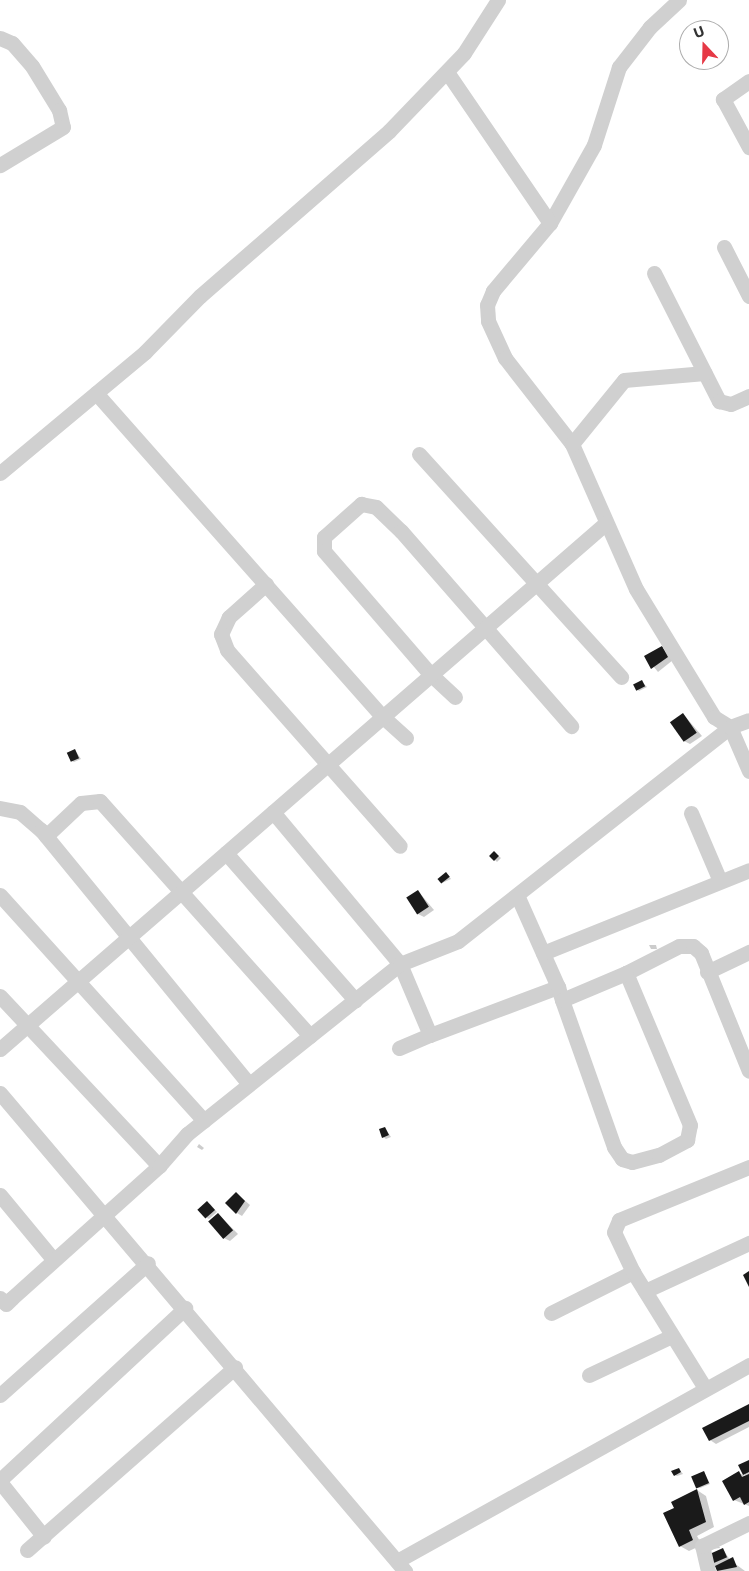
<!DOCTYPE html>
<style>
body{margin:0}
#map{position:relative;width:749px;height:1571px;overflow:hidden;background:#fff;font-family:Commissioner,sans-serif}
div>[style]{position:absolute}
.shadow>*{inset:0;background:#0003}
.building>*{inset:0;background:#1a1a1a;transform-origin:0 0}
.minor>*{height:15px;margin:-7.5px;padding:0 7.5px;transform-origin:7.5px;border-radius:7.5px;background:#d0d0d0}
span{translate:-50% -50%;white-space:nowrap;text-align:center;line-height:1.15;-webkit-text-stroke:5px #fff;paint-order:stroke}
.north{position:absolute;left:679px;top:20px;width:50px;height:50px;box-sizing:border-box;background:#fff;border:1px solid #adadad;border-radius:50%;rotate:339deg;font-size:14px;font-weight:700;line-height:20px;text-align:center;color:#333}
.north::after{content:'';display:block;margin:auto;width:18px;height:22px;background:#e63946;clip-path:polygon(50% 0,100% 100%,50% 72%,0 100%)}
</style>
<div id="map">
<div class="shadow">
<i style="clip-path:polygon(662px 647px,673px 660px,658px 672px,645px 656px)"></i>
<i style="clip-path:polygon(642px 682px,647px 687px,639px 691px,637px 689px)"></i>
<i style="clip-path:polygon(684px 715px,702px 736px,690px 744px,684px 741px)"></i>
<i style="clip-path:polygon(75px 750px,81px 759px,74px 762px,72px 761px)"></i>
<i style="clip-path:polygon(496px 854px,501px 858px,497px 862px,495px 860px)"></i>
<i style="clip-path:polygon(448px 875px,451px 879px,442px 883px)"></i>
<i style="clip-path:polygon(418px 891px,434px 910px,424px 917px,418px 914px)"></i>
<i style="clip-path:polygon(649px 945px,656px 945px,657px 949px,651px 949px)"></i>
<i style="clip-path:polygon(385px 1128px,391px 1137px,386px 1139px,383px 1137px)"></i>
<i style="clip-path:polygon(199px 1144px,204px 1148px,202px 1150px,197px 1147px)"></i>
<i style="clip-path:polygon(236px 1193px,250px 1205px,242px 1216px,237px 1213px)"></i>
<i style="clip-path:polygon(210px 1204px,217px 1212px,209px 1219px,207px 1218px)"></i>
<i style="clip-path:polygon(219px 1215px,238px 1234px,230px 1241px,224px 1238px)"></i>
<i style="clip-path:polygon(749px 1405px,749px 1427px,716px 1444px,710px 1440px)"></i>
<i style="clip-path:polygon(749px 1461px,749px 1506px,734px 1500px,739px 1473px,745px 1476px,740px 1465px)"></i>
<i style="clip-path:polygon(679px 1469px,683px 1474px,677px 1476px,675px 1475px)"></i>
<i style="clip-path:polygon(704px 1472px,710px 1484px,700px 1488px,697px 1487px)"></i>
<i style="clip-path:polygon(697px 1490px,706px 1496px,714px 1527px,697px 1536px,702px 1545px,689px 1551px,680px 1546px,675px 1508px)"></i>
<i style="clip-path:polygon(718px 1544px,720px 1548px,712px 1549px)"></i>
<i style="clip-path:polygon(723px 1549px,730px 1560px,745px 1571px,718px 1571px,713px 1564px)"></i>
</div>
<div class="building">
<i style="clip-path:polygon(662px 646px,668px 657px,651px 669px,644px 656px)"></i>
<i style="left:642px;top:680px;width:7px;height:10px;rotate:63deg"></i>
<i style="left:683px;top:713px;width:24px;height:16px;rotate:55deg"></i>
<i style="left:75px;top:749px;width:10px;height:9px;rotate:66deg"></i>
<i style="left:494px;top:851px;width:7px;height:7px;rotate:45deg"></i>
<i style="left:446px;top:872px;width:6px;height:11px;rotate:51deg"></i>
<i style="left:418px;top:890px;width:20px;height:14px;rotate:57deg"></i>
<i style="clip-path:polygon(385px 1127px,389px 1135px,382px 1138px,379px 1129px)"></i>
<i style="clip-path:polygon(236px 1192px,245px 1201px,236px 1214px,225px 1203px)"></i>
<i style="left:207px;top:1201px;width:12px;height:13px;rotate:48deg"></i>
<i style="left:218px;top:1213px;width:23px;height:13px;rotate:49deg"></i>
<i style="clip-path:polygon(749px 1271px,749px 1287px,743px 1275px)"></i>
<i style="clip-path:polygon(749px 1404px,749px 1421px,709px 1441px,702px 1428px)"></i>
<i style="clip-path:polygon(749px 1460px,749px 1472px,743px 1475px,738px 1465px)"></i>
<i style="clip-path:polygon(679px 1468px,681px 1472px,674px 1476px,671px 1471px)"></i>
<i style="left:704px;top:1471px;width:13px;height:14px;rotate:67deg"></i>
<i style="clip-path:polygon(739px 1471px,742px 1477px,749px 1474px,749px 1502px,744px 1505px,740px 1497px,733px 1501px,722px 1481px)"></i>
<i style="clip-path:polygon(697px 1489px,706px 1522px,689px 1530px,693px 1540px,679px 1547px,663px 1513px,674px 1508px,671px 1502px)"></i>
<i style="left:723px;top:1548px;width:10px;height:17px;rotate:66deg"></i>
<i style="clip-path:polygon(733px 1557px,737px 1567px,717px 1571px,715px 1566px)"></i>
</div>
<div class="minor">
<i style="left:679px;top:0;width:40px;rotate:137deg"></i>
<i style="left:650px;top:27px;width:51px;rotate:127.8deg"></i>
<i style="left:619px;top:67px;width:82px;rotate:107.8deg"></i>
<i style="left:594px;top:145px;width:90px;rotate:119.4deg"></i>
<i style="left:550px;top:223px;width:89px;rotate:130deg"></i>
<i style="left:493px;top:291px;width:15px;rotate:113deg"></i>
<i style="left:487px;top:305px;width:16px;rotate:86deg"></i>
<i style="left:488px;top:321px;width:41px;rotate:65.3deg"></i>
<i style="left:505px;top:358px;width:109px;rotate:52.1deg"></i>
<i style="left:572px;top:444px;width:158px;rotate:66.2deg"></i>
<i style="left:636px;top:589px;width:150px;rotate:58.6deg"></i>
<i style="left:714px;top:717px;width:19px;rotate:32deg"></i>
<i style="left:730px;top:727px;width:48px;rotate:66.6deg"></i>
<i style="left:0;top:38px;width:13px;rotate:23deg"></i>
<i style="left:12px;top:43px;width:30px;rotate:49deg"></i>
<i style="left:32px;top:66px;width:52px;rotate:58.5deg"></i>
<i style="left:59px;top:110px;width:17px;rotate:77deg"></i>
<i style="left:63px;top:127px;width:74px;rotate:148.9deg"></i>
<i style="left:447px;top:72px;width:183px;rotate:55.7deg"></i>
<i style="left:749px;top:81px;width:32px;rotate:145deg"></i>
<i style="left:723px;top:99px;width:55px;rotate:61.6deg"></i>
<i style="left:724px;top:247px;width:55px;rotate:63deg"></i>
<i style="left:654px;top:273px;width:144px;rotate:63.1deg"></i>
<i style="left:719px;top:401px;width:12px;rotate:14deg"></i>
<i style="left:731px;top:404px;width:20px;rotate:-24deg"></i>
<i style="left:96px;top:393px;width:433px;rotate:48.5deg"></i>
<i style="left:383px;top:717px;width:31px;rotate:42deg"></i>
<i style="left:572px;top:444px;width:82px;rotate:-50.9deg"></i>
<i style="left:624px;top:380px;width:81px;rotate:-4.9deg"></i>
<i style="left:419px;top:454px;width:301px;rotate:47.8deg"></i>
<i style="left:0;top:473px;width:189px;rotate:-39.8deg"></i>
<i style="left:145px;top:352px;width:78px;rotate:-45.5deg"></i>
<i style="left:200px;top:296px;width:251px;rotate:-41.1deg"></i>
<i style="left:389px;top:131px;width:108px;rotate:-46.1deg"></i>
<i style="left:464px;top:53px;width:63px;rotate:-57.3deg"></i>
<i style="left:266px;top:584px;width:50px;rotate:138.3deg"></i>
<i style="left:229px;top:617px;width:19px;rotate:115deg"></i>
<i style="left:221px;top:634px;width:17px;rotate:69deg"></i>
<i style="left:227px;top:650px;width:261px;rotate:48.6deg"></i>
<i style="left:455px;top:697px;width:33px;rotate:-137deg"></i>
<i style="left:431px;top:675px;width:164px;rotate:-130.8deg"></i>
<i style="left:324px;top:551px;width:14px;rotate:-90deg"></i>
<i style="left:324px;top:537px;width:50px;rotate:-41.7deg"></i>
<i style="left:361px;top:504px;width:15px;rotate:11deg"></i>
<i style="left:376px;top:507px;width:35px;rotate:44deg"></i>
<i style="left:401px;top:531px;width:259px;rotate:48.9deg"></i>
<i style="left:0;top:808px;width:20px;rotate:11deg"></i>
<i style="left:20px;top:812px;width:28px;rotate:41deg"></i>
<i style="left:41px;top:830px;width:328px;rotate:50.7deg"></i>
<i style="left:273px;top:812px;width:198px;rotate:50.1deg"></i>
<i style="left:400px;top:964px;width:77px;rotate:67.1deg"></i>
<i style="left:430px;top:1035px;width:137px;rotate:-20.6deg"></i>
<i style="left:558px;top:987px;width:98px;rotate:-114deg"></i>
<i style="left:691px;top:813px;width:74px;rotate:66.9deg"></i>
<i style="left:46px;top:836px;width:48px;rotate:-43.3deg"></i>
<i style="left:81px;top:803px;width:19px;rotate:-6deg"></i>
<i style="left:100px;top:801px;width:315px;rotate:48.2deg"></i>
<i style="left:226px;top:853px;width:196px;rotate:48.7deg"></i>
<i style="left:0;top:895px;width:304px;rotate:47.9deg"></i>
<i style="left:543px;top:953px;width:222px;rotate:-21.9deg"></i>
<i style="left:707px;top:972px;width:47px;rotate:-25.5deg"></i>
<i style="left:626px;top:973px;width:59px;rotate:-27deg"></i>
<i style="left:679px;top:946px;width:14px"></i>
<i style="left:693px;top:946px;width:11px;rotate:41deg"></i>
<i style="left:701px;top:953px;width:127px;rotate:67.9deg"></i>
<i style="left:558px;top:987px;width:14px;rotate:73deg"></i>
<i style="left:562px;top:1000px;width:156px;rotate:70.5deg"></i>
<i style="left:614px;top:1147px;width:14px;rotate:56deg"></i>
<i style="left:622px;top:1159px;width:10px;rotate:17deg"></i>
<i style="left:632px;top:1162px;width:28px;rotate:-15deg"></i>
<i style="left:659px;top:1155px;width:32px;rotate:-28deg"></i>
<i style="left:687px;top:1140px;width:15px;rotate:-79deg"></i>
<i style="left:690px;top:1125px;width:165px;rotate:-112.8deg"></i>
<i style="left:626px;top:973px;width:69px;rotate:157.1deg"></i>
<i style="left:0;top:996px;width:233px;rotate:46.9deg"></i>
<i style="left:399px;top:1048px;width:34px;rotate:-23deg"></i>
<i style="left:0;top:1049px;width:802px;rotate:-40.96deg"></i>
<i style="left:0;top:1093px;width:627px;rotate:49.73deg"></i>
<i style="left:0;top:1195px;width:83px;rotate:50.4deg"></i>
<i style="left:645px;top:1291px;width:115px;rotate:-24.8deg"></i>
<i style="left:0;top:1298px;width:8px;rotate:45deg"></i>
<i style="left:6px;top:1304px;width:8px;rotate:-45deg"></i>
<i style="left:12px;top:1298px;width:198px;rotate:-41.9deg"></i>
<i style="left:159px;top:1166px;width:43px;rotate:-48.8deg"></i>
<i style="left:187px;top:1134px;width:273px;rotate:-38.6deg"></i>
<i style="left:400px;top:964px;width:62px;rotate:-21.6deg"></i>
<i style="left:458px;top:941px;width:346px;rotate:-38.2deg"></i>
<i style="left:730px;top:727px;width:20px;rotate:-20deg"></i>
<i style="left:551px;top:1313px;width:92px;rotate:-26.6deg"></i>
<i style="left:589px;top:1375px;width:92px;rotate:-25.2deg"></i>
<i style="left:705px;top:1388px;width:137px;rotate:-121.8deg"></i>
<i style="left:633px;top:1272px;width:44px;rotate:-115.4deg"></i>
<i style="left:614px;top:1232px;width:13px;rotate:-67deg"></i>
<i style="left:619px;top:1220px;width:140px;rotate:-22.2deg"></i>
<i style="left:0;top:1395px;width:198px;rotate:-41.7deg"></i>
<i style="left:0;top:1480px;width:253px;rotate:-42.9deg"></i>
<i style="left:0;top:1482px;width:70px;rotate:51.3deg"></i>
<i style="left:27px;top:1550px;width:277px;rotate:-41.3deg"></i>
<i style="left:397px;top:1561px;width:403px;rotate:-29.1deg"></i>
<i style="left:708px;top:1571px;width:26px;rotate:-103deg"></i>
<i style="left:702px;top:1546px;width:52px;rotate:-26.1deg"></i>
</div>
<div class="north">U</div>
</div>
